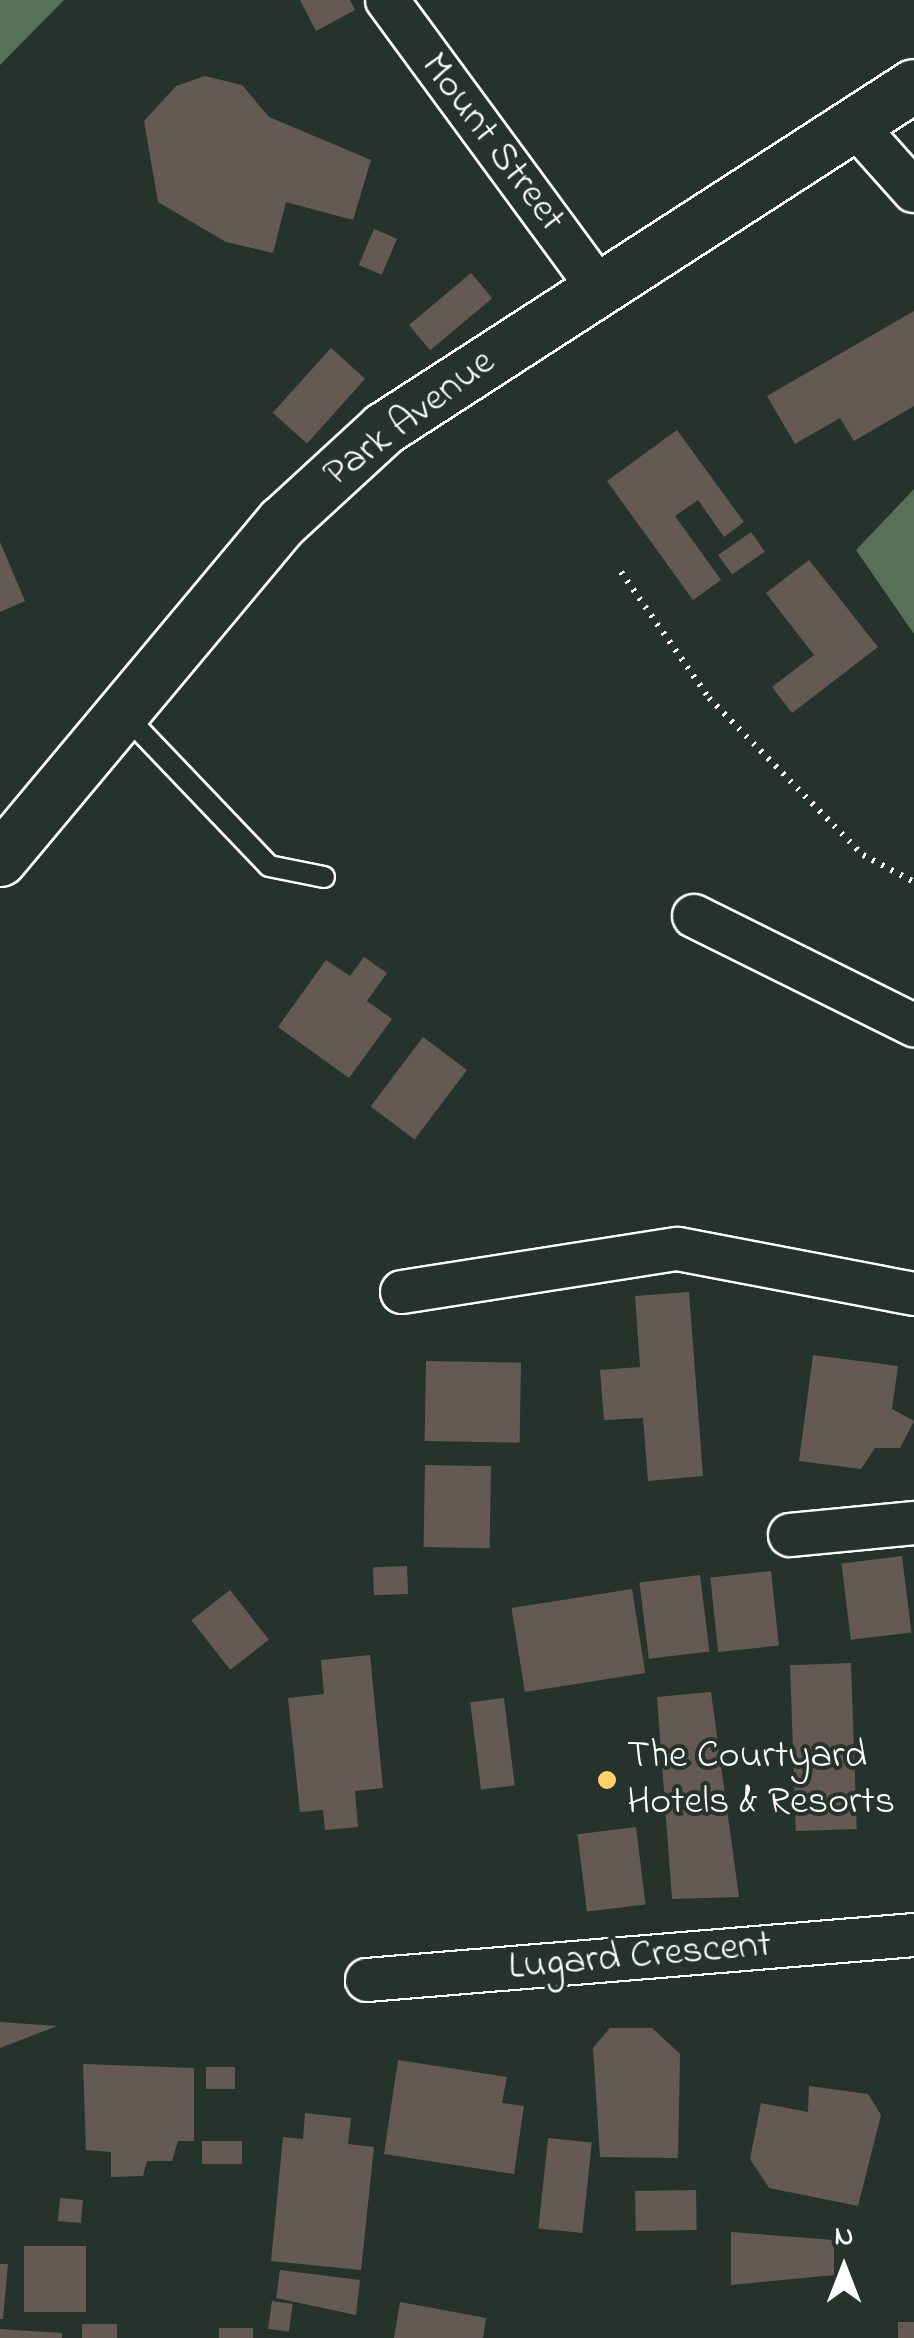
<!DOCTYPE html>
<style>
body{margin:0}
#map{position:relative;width:914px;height:2338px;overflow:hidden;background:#26332d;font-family:"Indie Flower",sans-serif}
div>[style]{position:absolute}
.green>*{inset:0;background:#567157}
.building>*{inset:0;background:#655a53;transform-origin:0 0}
.path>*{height:6px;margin-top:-3px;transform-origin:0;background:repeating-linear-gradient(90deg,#fff 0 2.5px,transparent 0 10.5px)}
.roads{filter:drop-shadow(2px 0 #fff) drop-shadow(-2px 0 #fff) drop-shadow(0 2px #fff) drop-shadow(0 -2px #fff)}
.service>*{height:20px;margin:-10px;padding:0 10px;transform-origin:10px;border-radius:10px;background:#26332d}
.minor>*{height:42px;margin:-21px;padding:0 21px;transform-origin:21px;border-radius:21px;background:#26332d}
.tertiary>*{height:52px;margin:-26px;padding:0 26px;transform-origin:26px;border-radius:26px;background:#26332d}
.dots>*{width:28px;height:28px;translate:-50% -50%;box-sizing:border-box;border:5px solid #26332d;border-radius:50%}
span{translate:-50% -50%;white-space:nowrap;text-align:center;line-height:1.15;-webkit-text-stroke:8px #26332d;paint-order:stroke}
.street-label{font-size:40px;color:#fff}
.poi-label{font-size:40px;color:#fff}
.left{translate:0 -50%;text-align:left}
.north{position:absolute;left:794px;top:2218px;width:100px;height:100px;-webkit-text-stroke:8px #26332d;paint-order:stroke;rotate:0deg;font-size:28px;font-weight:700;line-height:40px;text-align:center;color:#fff}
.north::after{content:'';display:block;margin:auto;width:35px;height:45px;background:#fff;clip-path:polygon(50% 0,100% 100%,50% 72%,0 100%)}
</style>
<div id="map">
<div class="green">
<i style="clip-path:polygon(0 0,64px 0,0 65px)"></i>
<i style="clip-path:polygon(914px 489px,914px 634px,856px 550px)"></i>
</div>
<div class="building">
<i style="clip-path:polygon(300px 0,350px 0,355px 10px,316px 31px)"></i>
<i style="clip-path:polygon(205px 76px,242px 85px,269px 117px,371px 160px,353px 220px,286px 202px,273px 253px,226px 242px,158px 202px,144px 121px,176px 86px)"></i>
<i style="left:374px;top:229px;width:25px;height:39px;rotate:23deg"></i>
<i style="left:471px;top:273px;width:33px;height:81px;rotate:50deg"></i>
<i style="clip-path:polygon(914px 311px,914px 406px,854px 441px,840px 418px,795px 444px,767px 396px)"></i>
<i style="left:331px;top:348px;width:46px;height:87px;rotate:42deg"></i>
<i style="clip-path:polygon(677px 430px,744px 522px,724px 537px,698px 500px,675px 516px,721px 580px,693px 600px,607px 481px)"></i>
<i style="left:751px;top:532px;width:24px;height:40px;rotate:55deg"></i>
<i style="clip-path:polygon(0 542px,25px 601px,0 612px)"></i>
<i style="clip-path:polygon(809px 560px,878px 647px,792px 713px,772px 687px,814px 655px,766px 593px)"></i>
<i style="clip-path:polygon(364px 957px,387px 973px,367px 1001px,392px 1019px,349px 1078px,278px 1027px,326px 960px,350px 976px)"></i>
<i style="left:423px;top:1037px;width:55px;height:87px;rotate:37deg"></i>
<i style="clip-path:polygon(689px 1292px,703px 1476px,648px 1481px,643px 1418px,604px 1420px,600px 1370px,640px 1367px,635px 1296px)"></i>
<i style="clip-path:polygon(813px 1355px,898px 1366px,892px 1409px,914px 1421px,900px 1448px,875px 1448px,861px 1469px,799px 1461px)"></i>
<i style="left:426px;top:1361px;width:95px;height:80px;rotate:1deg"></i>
<i style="left:425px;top:1465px;width:66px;height:82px;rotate:1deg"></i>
<i style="left:902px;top:1556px;width:77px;height:61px;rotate:83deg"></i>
<i style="left:407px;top:1566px;width:28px;height:34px;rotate:88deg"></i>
<i style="left:771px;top:1571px;width:75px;height:61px;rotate:84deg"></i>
<i style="left:700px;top:1575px;width:77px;height:61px;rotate:83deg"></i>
<i style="left:632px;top:1589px;width:85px;height:122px;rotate:81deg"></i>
<i style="left:230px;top:1590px;width:63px;height:49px;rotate:52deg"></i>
<i style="clip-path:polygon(370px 1655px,383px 1788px,355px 1791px,358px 1827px,325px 1830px,323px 1810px,300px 1812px,288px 1698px,324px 1694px,321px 1660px)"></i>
<i style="left:851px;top:1663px;width:166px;height:61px;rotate:88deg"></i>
<i style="clip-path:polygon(711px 1692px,739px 1897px,672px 1899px,657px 1697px)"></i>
<i style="left:504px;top:1698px;width:88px;height:34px;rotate:83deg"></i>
<i style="left:636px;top:1827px;width:78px;height:59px;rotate:83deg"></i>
<i style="clip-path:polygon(0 2022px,57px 2026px,0 2048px)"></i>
<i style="clip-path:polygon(610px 2028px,652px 2028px,680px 2054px,678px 2158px,600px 2157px,593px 2048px)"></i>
<i style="clip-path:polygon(398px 2060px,507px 2077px,502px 2103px,524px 2106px,514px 2174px,384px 2154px)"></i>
<i style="clip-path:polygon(83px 2064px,194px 2068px,194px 2141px,178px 2141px,172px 2161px,147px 2161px,143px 2176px,111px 2177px,111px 2152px,86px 2150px)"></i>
<i style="left:206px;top:2067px;width:29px;height:22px"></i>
<i style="clip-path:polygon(809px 2086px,868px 2094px,881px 2115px,858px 2206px,769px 2188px,750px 2159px,761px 2103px,808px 2112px)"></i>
<i style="clip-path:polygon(305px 2113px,351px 2118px,348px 2144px,374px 2147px,361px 2270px,271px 2261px,283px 2137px,303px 2139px)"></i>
<i style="left:548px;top:2138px;width:44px;height:91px;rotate:6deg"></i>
<i style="left:242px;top:2141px;width:23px;height:40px;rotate:90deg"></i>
<i style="left:696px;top:2190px;width:40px;height:61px;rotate:89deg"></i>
<i style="left:60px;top:2198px;width:23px;height:23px;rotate:5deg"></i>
<i style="clip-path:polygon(731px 2232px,834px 2240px,834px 2275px,731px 2285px)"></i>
<i style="left:24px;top:2246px;width:62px;height:66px"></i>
<i style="clip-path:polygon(0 2264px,8px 2264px,3px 2319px,0 2319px)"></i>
<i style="clip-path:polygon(280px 2270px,360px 2280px,356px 2315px,276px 2298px)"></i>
<i style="left:272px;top:2301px;width:21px;height:28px;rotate:8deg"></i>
<i style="clip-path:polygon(400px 2302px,486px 2318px,483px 2338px,394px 2338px)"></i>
<i style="left:914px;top:2322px;width:16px;height:16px;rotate:90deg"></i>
<i style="left:117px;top:2324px;width:14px;height:35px;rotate:90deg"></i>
<i style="left:219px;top:2328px;width:34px;height:10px"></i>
<i style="clip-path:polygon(0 2329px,62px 2333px,62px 2338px,0 2338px)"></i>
</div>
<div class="path">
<i style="left:621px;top:572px;width:154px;rotate:55.1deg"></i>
<i style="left:709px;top:698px;width:220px;rotate:45.6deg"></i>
<i style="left:863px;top:855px;width:58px;rotate:27.9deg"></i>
</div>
<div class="roads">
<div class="service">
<i style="left:123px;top:713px;width:211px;rotate:46.3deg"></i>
<i style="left:269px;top:866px;width:56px;rotate:11.3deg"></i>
</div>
<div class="minor">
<i style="left:387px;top:0;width:355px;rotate:53.7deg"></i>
<i style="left:854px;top:124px;width:90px;rotate:48.2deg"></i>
<i style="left:694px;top:916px;width:246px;rotate:26.4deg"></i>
<i style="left:402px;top:1292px;width:279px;rotate:-8.9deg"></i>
<i style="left:678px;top:1249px;width:240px;rotate:10.8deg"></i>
<i style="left:790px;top:1535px;width:125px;rotate:-5.5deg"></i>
<i style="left:367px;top:1980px;width:549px;rotate:-4.7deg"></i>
</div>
<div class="tertiary">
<i style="left:0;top:860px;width:441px;rotate:-50.1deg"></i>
<i style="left:283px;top:522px;width:137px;rotate:-42.6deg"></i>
<i style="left:384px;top:429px;width:631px;rotate:-32.91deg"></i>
</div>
</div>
<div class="dots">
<i style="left:607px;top:1780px;background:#ffd166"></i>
</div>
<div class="street-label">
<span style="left:492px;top:143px;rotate:53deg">Mount Street</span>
<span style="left:410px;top:419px;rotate:-37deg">Park Avenue</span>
<span style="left:640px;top:1957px;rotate:-5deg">Lugard Crescent</span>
</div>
<div class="poi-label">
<span class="left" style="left:627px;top:1780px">The Courtyard<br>Hotels &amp; Resorts</span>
</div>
<div class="north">N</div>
</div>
